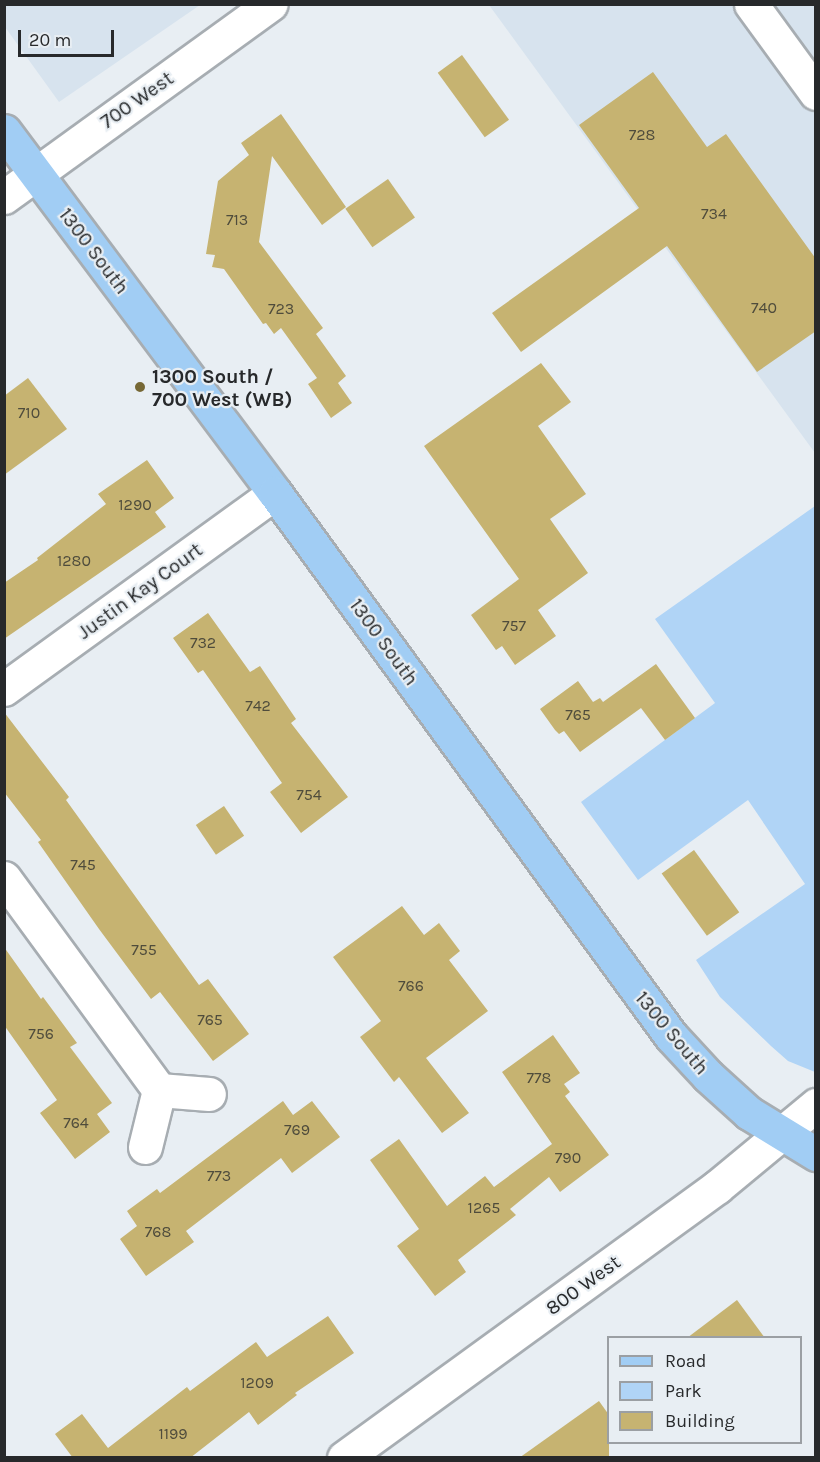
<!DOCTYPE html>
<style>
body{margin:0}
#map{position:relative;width:820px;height:1462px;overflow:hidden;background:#e8eef3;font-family:Karla,sans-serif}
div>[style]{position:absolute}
.built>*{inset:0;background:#d7e3ee}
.green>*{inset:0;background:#b0d4f6}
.building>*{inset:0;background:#c6b371;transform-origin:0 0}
.roads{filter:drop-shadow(2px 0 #a7adb2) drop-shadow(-2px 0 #a7adb2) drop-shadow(0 2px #a7adb2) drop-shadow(0 -2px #a7adb2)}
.minor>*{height:33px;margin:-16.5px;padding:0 16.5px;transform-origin:16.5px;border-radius:16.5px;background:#fff}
.major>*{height:33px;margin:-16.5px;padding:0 16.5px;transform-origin:16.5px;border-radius:16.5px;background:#a1cdf4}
.dots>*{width:16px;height:16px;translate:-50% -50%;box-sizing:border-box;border:3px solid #e8eef3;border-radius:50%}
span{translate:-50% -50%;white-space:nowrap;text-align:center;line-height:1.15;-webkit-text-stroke:4.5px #e8eef3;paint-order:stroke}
.number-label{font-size:16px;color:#4f4c3c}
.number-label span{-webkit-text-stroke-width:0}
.street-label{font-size:20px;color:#27292b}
.poi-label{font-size:20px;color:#27292b;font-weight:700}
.left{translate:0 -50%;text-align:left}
.frame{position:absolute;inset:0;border:6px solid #27292b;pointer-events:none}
.legend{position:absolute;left:607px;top:1336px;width:195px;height:108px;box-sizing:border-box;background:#e8eef3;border:2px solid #9b9fa3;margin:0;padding:8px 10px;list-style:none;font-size:18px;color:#27292b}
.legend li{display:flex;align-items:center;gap:12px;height:30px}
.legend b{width:30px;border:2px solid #9b9fa3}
.scale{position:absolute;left:18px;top:30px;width:96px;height:27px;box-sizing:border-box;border:3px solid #27292b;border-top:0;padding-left:8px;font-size:18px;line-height:21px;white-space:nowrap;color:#27292b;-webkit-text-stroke:4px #e8eef3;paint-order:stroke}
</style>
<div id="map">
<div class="built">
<i style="clip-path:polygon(4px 5px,5px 4px,200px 5px,59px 102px,5px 27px)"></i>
<i style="clip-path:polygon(489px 5px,815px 5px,815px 453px)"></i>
</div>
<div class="green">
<i style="clip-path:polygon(815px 506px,816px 1072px,815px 1072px,788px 1061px,771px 1046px,720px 997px,696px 960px,805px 884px,748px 800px,638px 880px,581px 802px,715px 703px,655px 619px)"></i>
</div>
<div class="building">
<i style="left:462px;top:55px;width:80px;height:30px;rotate:54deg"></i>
<i style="clip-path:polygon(653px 72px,707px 147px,726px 134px,816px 259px,816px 331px,757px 372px,667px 246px,521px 352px,492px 313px,639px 208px,579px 125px)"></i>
<i style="clip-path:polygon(281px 114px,346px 207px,322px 225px,272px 156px,259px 242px,323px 328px,316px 334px,346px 376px,338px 383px,352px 403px,331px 418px,308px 384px,317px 378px,281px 328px,274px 334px,266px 323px,263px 324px,224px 269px,212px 267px,215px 255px,206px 254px,218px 181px,249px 155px,241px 143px)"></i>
<i style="left:388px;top:179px;width:47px;height:52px;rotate:55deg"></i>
<i style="clip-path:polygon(541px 363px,571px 402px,538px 426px,586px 494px,550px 519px,588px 573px,538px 610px,556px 636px,515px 665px,502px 646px,496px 650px,471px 615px,519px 579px,424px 446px)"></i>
<i style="clip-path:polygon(28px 378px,67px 429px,4px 475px,4px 396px)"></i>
<i style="clip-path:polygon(147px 460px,174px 498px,155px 512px,166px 527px,4px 639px,4px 583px,38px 560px,37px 558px,106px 504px,98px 494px)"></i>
<i style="clip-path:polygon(208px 613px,250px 672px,260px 666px,296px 719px,291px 723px,348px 797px,301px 833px,270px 792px,282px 783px,203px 670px,198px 673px,173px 638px)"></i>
<i style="clip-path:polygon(656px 664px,695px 718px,665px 740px,641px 708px,580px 752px,564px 731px,559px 734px,555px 730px,540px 709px,578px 681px,593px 702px,600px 698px,603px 702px)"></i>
<i style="clip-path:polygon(4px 712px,69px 797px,66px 800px,199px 985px,208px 979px,249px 1034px,213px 1061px,160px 992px,151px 999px,99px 929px,38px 842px,41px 840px,4px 792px)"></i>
<i style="left:224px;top:806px;width:36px;height:34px;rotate:56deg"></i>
<i style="left:694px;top:850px;width:77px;height:40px;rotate:54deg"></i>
<i style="clip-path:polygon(402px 906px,424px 935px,439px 923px,460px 951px,449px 960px,488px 1011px,426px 1058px,469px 1113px,442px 1133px,399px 1077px,394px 1082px,360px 1037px,381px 1021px,333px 957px)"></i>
<i style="clip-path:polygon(4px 947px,41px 999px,43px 997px,77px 1043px,70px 1047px,112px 1103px,97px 1114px,110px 1132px,75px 1159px,40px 1113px,57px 1100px,4px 1025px)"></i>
<i style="clip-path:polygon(553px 1035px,580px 1073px,564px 1084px,570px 1092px,565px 1096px,609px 1155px,560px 1192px,549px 1177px,510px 1209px,516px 1215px,458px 1260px,466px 1272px,435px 1296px,397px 1246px,419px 1229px,370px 1160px,399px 1139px,447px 1206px,485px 1176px,494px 1187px,552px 1144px,502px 1072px)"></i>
<i style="clip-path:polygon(283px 1101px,293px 1115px,312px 1101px,340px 1137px,292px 1173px,281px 1158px,186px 1231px,194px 1242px,146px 1276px,120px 1239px,137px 1226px,127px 1211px,157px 1189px,160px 1193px)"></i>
<i style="clip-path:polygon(737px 1300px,765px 1338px,687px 1338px)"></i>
<i style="clip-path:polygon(328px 1316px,354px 1353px,295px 1393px,297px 1395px,258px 1425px,249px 1412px,190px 1458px,73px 1458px,55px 1434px,82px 1414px,108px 1448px,187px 1387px,190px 1391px,256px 1342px,267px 1357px)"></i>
<i style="clip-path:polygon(599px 1401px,609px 1415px,609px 1458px,519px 1458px)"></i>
</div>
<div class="roads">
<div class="minor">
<i style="left:751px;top:4px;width:110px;rotate:53.9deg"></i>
<i style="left:4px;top:197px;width:329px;rotate:-35.9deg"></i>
<i style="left:4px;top:689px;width:334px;rotate:-35.9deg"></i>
<i style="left:4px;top:878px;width:263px;rotate:53.8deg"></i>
<i style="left:159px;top:1090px;width:50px;rotate:4.6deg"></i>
<i style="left:145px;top:1147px;width:59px;rotate:-76.2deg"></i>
<i style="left:344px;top:1458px;width:461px;rotate:-36deg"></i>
<i style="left:717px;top:1187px;width:129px;rotate:-39.6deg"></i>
</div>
<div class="major">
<i style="left:4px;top:131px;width:452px;rotate:53.2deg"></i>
<i style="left:275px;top:493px;width:672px;rotate:53.9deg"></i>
<i style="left:671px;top:1036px;width:54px;rotate:47.2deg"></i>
<i style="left:708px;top:1076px;width:55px;rotate:42.1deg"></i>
<i style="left:749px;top:1113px;width:79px;rotate:31.5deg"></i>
</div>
</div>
<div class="dots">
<i style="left:140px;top:387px;background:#766835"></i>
</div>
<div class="number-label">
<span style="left:642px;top:135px">728</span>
<span style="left:714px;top:214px">734</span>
<span style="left:237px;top:220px">713</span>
<span style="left:764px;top:308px">740</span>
<span style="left:281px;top:309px">723</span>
<span style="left:29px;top:413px">710</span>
<span style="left:135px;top:505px">1290</span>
<span style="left:74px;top:561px">1280</span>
<span style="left:514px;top:626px">757</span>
<span style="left:203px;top:643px">732</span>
<span style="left:258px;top:706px">742</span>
<span style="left:578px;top:715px">765</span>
<span style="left:309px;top:795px">754</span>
<span style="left:83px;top:865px">745</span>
<span style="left:144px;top:950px">755</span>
<span style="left:411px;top:986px">766</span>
<span style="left:210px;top:1020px">765</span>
<span style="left:41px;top:1034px">756</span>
<span style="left:539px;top:1078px">778</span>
<span style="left:76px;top:1123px">764</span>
<span style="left:297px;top:1130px">769</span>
<span style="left:568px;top:1158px">790</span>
<span style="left:219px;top:1176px">773</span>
<span style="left:484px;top:1208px">1265</span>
<span style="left:158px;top:1232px">768</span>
<span style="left:257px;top:1383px">1209</span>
<span style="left:173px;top:1434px">1199</span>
</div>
<div class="street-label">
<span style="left:137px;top:100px;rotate:-35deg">700 West</span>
<span style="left:94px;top:251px;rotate:53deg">1300 South</span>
<span style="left:140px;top:591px;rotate:-36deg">Justin Kay Court</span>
<span style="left:384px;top:642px;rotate:54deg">1300 South</span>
<span style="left:672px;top:1033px;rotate:50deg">1300 South</span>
<span style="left:583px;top:1285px;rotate:-36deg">800 West</span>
</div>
<div class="poi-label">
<span class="left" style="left:152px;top:388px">1300 South /<br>700 West (WB)</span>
</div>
<div class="frame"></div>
<ul class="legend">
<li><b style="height:8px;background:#a1cdf4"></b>Road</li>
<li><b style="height:16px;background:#b0d4f6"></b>Park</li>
<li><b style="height:16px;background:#c6b371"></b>Building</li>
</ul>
<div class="scale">20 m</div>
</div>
